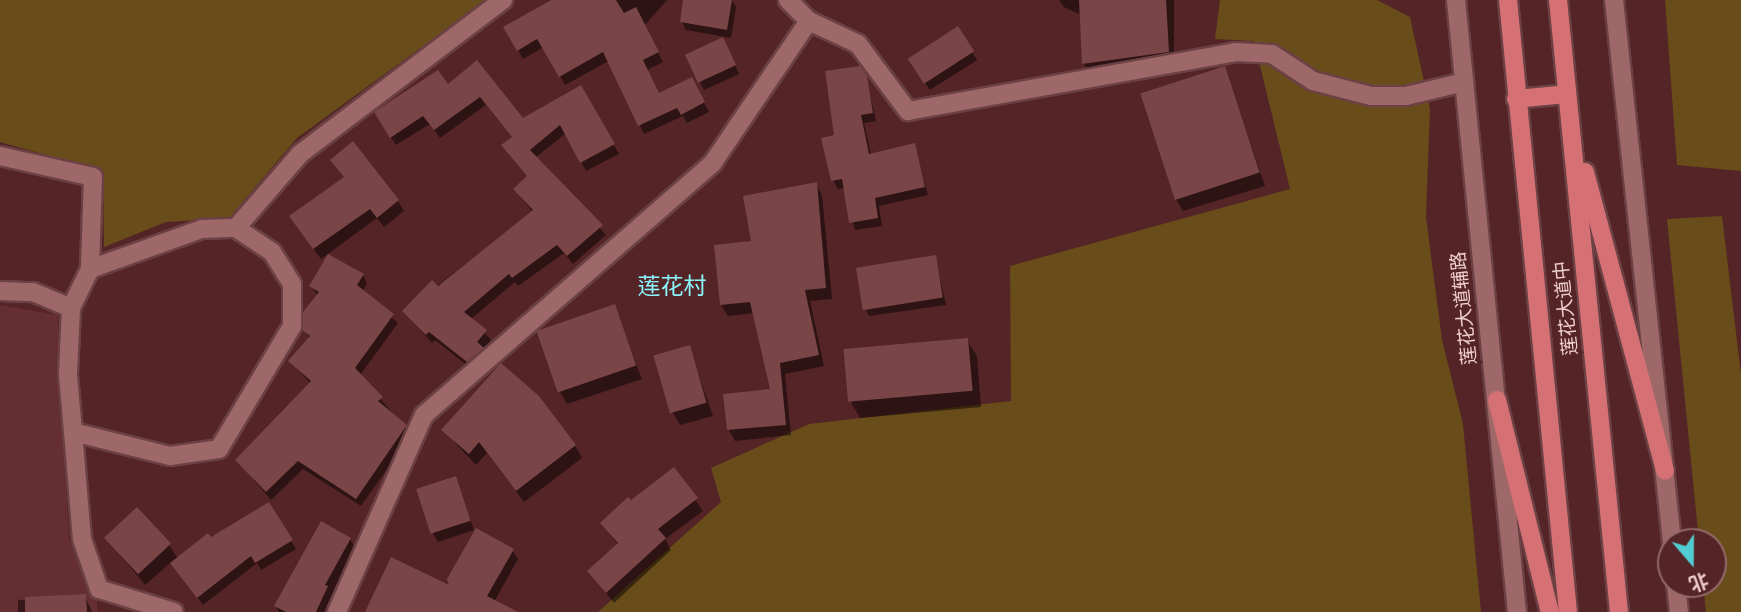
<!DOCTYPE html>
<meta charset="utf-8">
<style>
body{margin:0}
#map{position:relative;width:1741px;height:612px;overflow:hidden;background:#552426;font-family:Overpass,"Noto Sans SC",sans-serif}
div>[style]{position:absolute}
.built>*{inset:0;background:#652e31}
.green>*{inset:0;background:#684c1a}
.shadow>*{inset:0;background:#0007;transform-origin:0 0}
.building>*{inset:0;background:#7a4546;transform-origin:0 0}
.roads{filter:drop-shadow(2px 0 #6b4144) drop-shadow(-2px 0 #6b4144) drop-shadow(0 2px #6b4144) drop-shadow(0 -2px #6b4144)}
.street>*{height:18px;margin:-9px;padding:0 9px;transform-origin:9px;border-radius:9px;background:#9f6868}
.secondary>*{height:18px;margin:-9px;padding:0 9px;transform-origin:9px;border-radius:9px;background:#9f6868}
.primary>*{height:18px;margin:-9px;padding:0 9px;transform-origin:9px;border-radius:9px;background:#d57175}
span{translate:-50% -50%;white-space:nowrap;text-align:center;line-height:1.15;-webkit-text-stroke:7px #552426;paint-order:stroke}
.street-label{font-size:19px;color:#eececd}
.quarter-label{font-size:23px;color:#8af6fb}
.north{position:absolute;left:1657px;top:528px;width:70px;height:70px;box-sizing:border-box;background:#552426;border:2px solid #926869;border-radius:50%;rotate:160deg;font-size:19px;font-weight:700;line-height:28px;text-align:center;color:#eececd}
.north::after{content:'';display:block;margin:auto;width:24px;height:32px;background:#51ccd1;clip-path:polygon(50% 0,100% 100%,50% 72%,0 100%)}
</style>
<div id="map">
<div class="built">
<i style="clip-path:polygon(0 305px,58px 315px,69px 538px,97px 599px,97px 612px,0 612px)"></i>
</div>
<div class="green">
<i style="clip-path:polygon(0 0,486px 0,297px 138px,229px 218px,166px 222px,104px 247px,103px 171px,0 142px)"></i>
<i style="clip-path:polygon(1220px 0,1377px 0,1410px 17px,1430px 109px,1426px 217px,1442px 340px,1463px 424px,1481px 612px,598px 612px,721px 502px,711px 468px,809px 424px,1011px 401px,1010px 266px,1290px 189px,1254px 41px,1215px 39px)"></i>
<i style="clip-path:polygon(1665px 0,1741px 0,1741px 171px,1677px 165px)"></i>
<i style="clip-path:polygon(1722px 216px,1741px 374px,1741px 612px,1706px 612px,1703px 584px,1713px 584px,1713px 542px,1699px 542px,1667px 219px)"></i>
</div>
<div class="shadow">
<i style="clip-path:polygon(550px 0,667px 0,644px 26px,663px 62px,647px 70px,659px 95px,696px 88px,709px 112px,687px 123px,683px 116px,644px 134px,609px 61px,565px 85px,544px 47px,523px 59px,506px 28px)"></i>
<i style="clip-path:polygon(685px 0,732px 0,736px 7px,731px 38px,686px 30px,682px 22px)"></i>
<i style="clip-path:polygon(1059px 0,1174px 0,1174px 63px,1090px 74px,1084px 64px,1081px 15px,1064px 7px)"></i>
<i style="left:957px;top:28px;width:38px;height:56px;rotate:58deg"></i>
<i style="clip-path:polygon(727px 47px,739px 74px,704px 90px,700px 82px)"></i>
<i style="clip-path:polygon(477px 63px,523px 121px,581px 88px,619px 154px,586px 171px,566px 133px,535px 158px,606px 235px,573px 264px,564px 253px,518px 286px,515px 282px,471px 319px,491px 340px,483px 350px,487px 358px,473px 370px,435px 340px,432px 343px,404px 311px,533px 212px,515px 190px,528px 177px,504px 146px,513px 138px,486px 105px,440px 138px,430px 124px,396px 145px,381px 122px,448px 86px)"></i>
<i style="clip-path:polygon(1224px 67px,1265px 186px,1183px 211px,1176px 199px)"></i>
<i style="clip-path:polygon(866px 77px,876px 121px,864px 123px,871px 155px,914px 145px,928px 195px,879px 206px,882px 226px,855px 230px,845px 188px,838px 189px,833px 180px,836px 136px)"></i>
<i style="clip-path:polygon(333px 160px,398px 201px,404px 211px,384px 227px,377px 218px,321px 259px,298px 227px,345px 178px)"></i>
<i style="clip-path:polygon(816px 184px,822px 195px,832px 299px,810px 301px,824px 366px,785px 374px,791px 435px,735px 441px,729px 430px,772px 391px,755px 313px,728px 316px,721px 305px,753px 242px)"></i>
<i style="clip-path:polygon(935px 257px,946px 305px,869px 316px,864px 307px)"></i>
<i style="clip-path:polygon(363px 275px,367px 283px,363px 291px,398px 323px,360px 375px,411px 435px,361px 506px,303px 469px,271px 500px,237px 460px,311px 384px,290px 361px,310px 339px,304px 330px,318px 296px,311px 286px)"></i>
<i style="clip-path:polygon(614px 306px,642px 379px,567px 404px,560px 392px)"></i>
<i style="clip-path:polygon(967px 340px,977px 356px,981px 407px,860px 418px,851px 402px)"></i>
<i style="clip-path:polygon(689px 347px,713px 416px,680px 425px,673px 413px)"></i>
<i style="clip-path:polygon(443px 430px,575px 445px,582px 458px,524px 502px,487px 453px,476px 465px)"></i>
<i style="clip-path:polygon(674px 469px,703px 511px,665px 539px,671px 550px,614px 603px,589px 572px,618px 545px,602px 523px)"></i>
<i style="clip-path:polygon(455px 478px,474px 530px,438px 542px,433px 534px)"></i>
<i style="clip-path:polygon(269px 504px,296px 549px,261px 570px,257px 563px,203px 605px,171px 562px,145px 585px,106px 537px,169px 545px,178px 559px)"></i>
<i style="clip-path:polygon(350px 539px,355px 548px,324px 612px,279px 612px,276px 606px)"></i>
<i style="clip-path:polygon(512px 550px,518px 559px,494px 602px,515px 612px,366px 612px,452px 589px)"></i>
<i style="clip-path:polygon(85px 596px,92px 612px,18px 612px,18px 600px)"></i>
</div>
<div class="building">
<i style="clip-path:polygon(551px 0,616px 0,624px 13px,636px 7px,659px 52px,643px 60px,659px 93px,692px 77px,705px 102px,681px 115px,677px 108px,638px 126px,603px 52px,559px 77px,537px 39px,517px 51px,503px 27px)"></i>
<i style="clip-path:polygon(683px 0,732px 0,727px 30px,680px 22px)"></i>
<i style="clip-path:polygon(1079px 0,1166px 0,1169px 52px,1082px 64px)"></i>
<i style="left:958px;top:26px;width:30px;height:60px;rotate:57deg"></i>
<i style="left:723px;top:37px;width:31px;height:42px;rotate:65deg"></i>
<i style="clip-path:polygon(477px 60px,523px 118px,581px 85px,615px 144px,580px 163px,560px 125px,530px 150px,603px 225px,567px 256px,557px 245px,512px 278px,509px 274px,464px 312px,487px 330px,477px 342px,484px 348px,467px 362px,429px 332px,426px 335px,402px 311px,432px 280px,438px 286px,533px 210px,513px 189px,527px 176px,501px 145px,512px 137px,480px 97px,434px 130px,423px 116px,390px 138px,374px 112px,438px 70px,448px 84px)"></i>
<i style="clip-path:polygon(860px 66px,867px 76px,873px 113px,861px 115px,869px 154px,915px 143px,925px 187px,875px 198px,878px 218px,849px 223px,842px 179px,831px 181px,821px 138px,834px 135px,825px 71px)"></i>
<i style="left:1225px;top:66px;width:112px;height:89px;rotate:72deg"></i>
<i style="clip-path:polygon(353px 141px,399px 200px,377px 218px,370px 209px,313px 249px,289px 216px,344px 177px,330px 160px)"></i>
<i style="clip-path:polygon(817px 182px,826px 288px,805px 290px,819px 355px,780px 363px,786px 425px,727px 430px,723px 394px,770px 389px,750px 302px,720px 305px,714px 245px,751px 241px,743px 196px)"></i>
<i style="clip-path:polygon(328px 254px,364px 274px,357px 285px,394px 314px,355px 368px,383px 397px,378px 401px,407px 425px,356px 499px,298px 461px,266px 492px,235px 460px,311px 381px,288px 361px,310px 336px,302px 330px,303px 312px,319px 292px,309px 286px)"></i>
<i style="left:936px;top:255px;width:43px;height:81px;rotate:81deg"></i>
<i style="left:615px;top:304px;width:65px;height:83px;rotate:71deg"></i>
<i style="left:968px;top:338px;width:53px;height:125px;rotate:85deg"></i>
<i style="left:690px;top:345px;width:60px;height:38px;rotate:74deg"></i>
<i style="clip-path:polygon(501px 363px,539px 396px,576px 445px,516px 491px,479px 442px,469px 454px,441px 430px)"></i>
<i style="clip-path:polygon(674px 467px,698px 498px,658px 529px,666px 538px,606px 593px,587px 571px,618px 543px,600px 523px,628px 497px,631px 500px)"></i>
<i style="left:456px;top:476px;width:47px;height:42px;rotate:72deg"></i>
<i style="clip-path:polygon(269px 502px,293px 540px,255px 563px,251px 556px,197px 598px,170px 563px,208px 533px,211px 537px)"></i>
<i style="left:137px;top:507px;width:50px;height:45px;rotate:47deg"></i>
<i style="clip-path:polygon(321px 521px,351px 538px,325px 585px,328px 586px,316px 612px,286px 612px,274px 606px)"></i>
<i style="clip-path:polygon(476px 528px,514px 549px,487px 596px,518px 612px,365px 612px,391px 557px,449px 585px,447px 579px)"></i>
<i style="clip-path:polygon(86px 594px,87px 612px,25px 612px,25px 597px)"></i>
</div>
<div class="roads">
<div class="street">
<i style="left:809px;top:21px;width:54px;rotate:25.1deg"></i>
<i style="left:858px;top:44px;width:84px;rotate:53.3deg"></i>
<i style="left:908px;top:111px;width:333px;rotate:-10.2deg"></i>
<i style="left:1236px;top:52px;width:36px;rotate:3deg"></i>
<i style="left:1272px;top:54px;width:49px;rotate:33.4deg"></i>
<i style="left:1313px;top:81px;width:60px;rotate:14.5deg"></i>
<i style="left:1371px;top:96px;width:35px"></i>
<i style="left:1406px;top:96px;width:60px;rotate:-13.6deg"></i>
<i style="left:0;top:156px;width:95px;rotate:12.7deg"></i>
<i style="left:93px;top:177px;width:92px;rotate:91.9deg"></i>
<i style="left:90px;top:269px;width:119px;rotate:-19.7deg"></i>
<i style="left:202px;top:229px;width:34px;rotate:-2deg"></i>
<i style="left:236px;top:228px;width:98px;rotate:-49.1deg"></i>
<i style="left:300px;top:154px;width:255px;rotate:-37.2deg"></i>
<i style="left:90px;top:269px;width:43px;rotate:116deg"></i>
<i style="left:71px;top:308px;width:67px;rotate:92.6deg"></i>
<i style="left:68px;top:375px;width:57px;rotate:85deg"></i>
<i style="left:73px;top:432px;width:100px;rotate:13.9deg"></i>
<i style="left:170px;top:456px;width:49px;rotate:-8.1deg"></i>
<i style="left:219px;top:449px;width:143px;rotate:-59.3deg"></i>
<i style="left:292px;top:326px;width:42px;rotate:-90deg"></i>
<i style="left:292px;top:284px;width:38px;rotate:-122deg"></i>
<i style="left:272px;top:252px;width:43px;rotate:-146.3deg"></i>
<i style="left:0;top:291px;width:33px;rotate:2deg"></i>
<i style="left:33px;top:292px;width:41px;rotate:22.8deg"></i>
<i style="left:73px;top:432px;width:107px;rotate:85.2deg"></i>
<i style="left:82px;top:539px;width:53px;rotate:71.2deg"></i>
<i style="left:99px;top:589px;width:78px;rotate:17deg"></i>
</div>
<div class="secondary">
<i style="left:1456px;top:0;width:615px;rotate:84.31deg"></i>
<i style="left:1614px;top:0;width:545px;rotate:83.89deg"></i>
<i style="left:1676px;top:584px;width:28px;rotate:84deg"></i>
<i style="left:337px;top:612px;width:215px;rotate:-66.2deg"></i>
<i style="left:424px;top:415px;width:382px;rotate:-41.1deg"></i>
<i style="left:712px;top:164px;width:173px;rotate:-55.9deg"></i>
<i style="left:809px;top:21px;width:30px;rotate:-135deg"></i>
</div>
<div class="primary">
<i style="left:1508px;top:0;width:615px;rotate:84.4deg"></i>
<i style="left:1558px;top:0;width:615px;rotate:84.31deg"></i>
<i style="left:1516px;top:99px;width:51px;rotate:-5.6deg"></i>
<i style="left:1585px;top:172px;width:309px;rotate:75deg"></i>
<i style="left:1497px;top:400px;width:219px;rotate:76deg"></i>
</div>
</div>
<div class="street-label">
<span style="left:1466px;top:308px;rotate:-96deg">莲花大道辅路</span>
<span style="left:1568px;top:308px;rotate:-96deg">莲花大道中</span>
</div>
<div class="quarter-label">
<span style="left:672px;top:289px">莲花村</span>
</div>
<div class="north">北</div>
</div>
